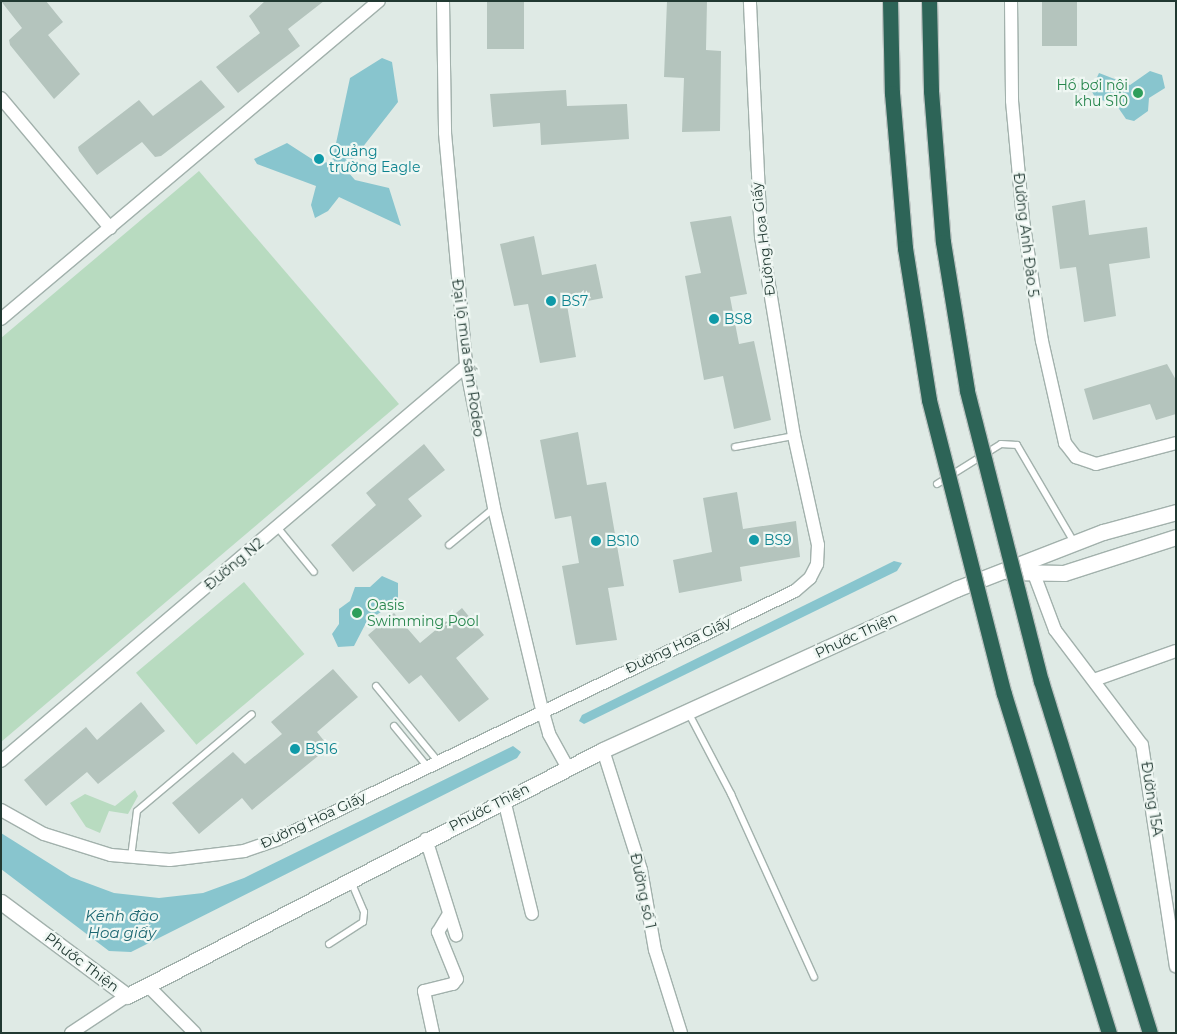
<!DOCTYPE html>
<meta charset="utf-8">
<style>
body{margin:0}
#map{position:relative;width:1177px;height:1034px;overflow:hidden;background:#dfeae5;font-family:Montserrat,sans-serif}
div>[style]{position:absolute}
.green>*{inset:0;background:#b8dbc0;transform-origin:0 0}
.water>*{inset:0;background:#88c5ce}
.building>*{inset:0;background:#b4c4bd;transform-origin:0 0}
.roads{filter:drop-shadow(1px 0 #a2b1ac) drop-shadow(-1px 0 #a2b1ac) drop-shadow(0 1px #a2b1ac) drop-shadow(0 -1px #a2b1ac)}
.lane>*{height:6px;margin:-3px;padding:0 3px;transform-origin:3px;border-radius:3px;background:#fff}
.street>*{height:12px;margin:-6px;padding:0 6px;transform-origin:6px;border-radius:6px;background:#fff}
.secondary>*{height:15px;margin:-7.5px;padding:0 7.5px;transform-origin:7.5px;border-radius:7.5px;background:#fff}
.bridges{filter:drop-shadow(1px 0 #bcc4c2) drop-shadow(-1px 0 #bcc4c2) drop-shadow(0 1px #bcc4c2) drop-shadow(0 -1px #bcc4c2)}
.highway-bridge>*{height:15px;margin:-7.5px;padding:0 7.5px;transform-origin:7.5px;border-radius:7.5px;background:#2d6457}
.dots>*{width:14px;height:14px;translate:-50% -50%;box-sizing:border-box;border:2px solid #eff7f3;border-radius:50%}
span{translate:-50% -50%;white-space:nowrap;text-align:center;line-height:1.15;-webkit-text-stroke:4.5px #eff7f3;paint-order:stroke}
.leisure-label{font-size:14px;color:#27864d}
.right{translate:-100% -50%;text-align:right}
.left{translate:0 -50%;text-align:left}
.culture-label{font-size:14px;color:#0d838f}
.street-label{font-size:14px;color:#213932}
.water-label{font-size:15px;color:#1d6772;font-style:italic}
.frame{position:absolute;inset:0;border:2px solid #213932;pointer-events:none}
</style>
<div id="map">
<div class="green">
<i style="clip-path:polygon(199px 171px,399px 404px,1px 742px,1px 338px)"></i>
<i style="left:244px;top:582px;width:94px;height:141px;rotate:50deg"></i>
<i style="clip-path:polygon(135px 790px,138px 796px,128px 814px,109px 811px,100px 833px,86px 827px,70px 803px,85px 794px,115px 806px)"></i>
</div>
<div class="water">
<i style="clip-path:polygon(382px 58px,392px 62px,398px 102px,351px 162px,348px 172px,355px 180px,389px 188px,401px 226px,339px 197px,328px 211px,315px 218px,311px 205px,316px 186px,257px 164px,254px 159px,287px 143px,318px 163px,332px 162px,350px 78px)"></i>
<i style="clip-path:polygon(1150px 71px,1162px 75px,1165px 88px,1149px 98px,1148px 111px,1134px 121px,1126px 119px,1115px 103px,1096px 99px,1091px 90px,1099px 73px,1130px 85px)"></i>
<i style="clip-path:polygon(894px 561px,902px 563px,897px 571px,584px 724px,579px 721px,582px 715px)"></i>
<i style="clip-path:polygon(382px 576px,398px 583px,398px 601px,367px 621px,354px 646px,338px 647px,332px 634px,339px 624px,339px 609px,350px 601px,355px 587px,370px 587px)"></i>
<i style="clip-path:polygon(513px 746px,521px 752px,517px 758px,131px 952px,109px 951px,1px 869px,1px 833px,71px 877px,114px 893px,159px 898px,203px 893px,244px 878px)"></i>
</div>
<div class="building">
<i style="clip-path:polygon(1px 1px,46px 1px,63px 22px,48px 35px,80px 74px,54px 99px,10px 45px,9px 40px,22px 28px)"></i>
<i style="clip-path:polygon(265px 1px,324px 1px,288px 29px,300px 46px,238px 93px,216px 67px,260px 33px,249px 16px)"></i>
<i style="left:487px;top:1px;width:37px;height:48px"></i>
<i style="clip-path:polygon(667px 1px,707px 1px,706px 50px,721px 51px,720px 131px,682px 132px,684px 78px,664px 77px)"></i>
<i style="left:1042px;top:1px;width:35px;height:45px"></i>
<i style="clip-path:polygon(201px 80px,225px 107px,161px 156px,155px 157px,142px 142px,97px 175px,79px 151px,78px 147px,139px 100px,153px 116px)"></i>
<i style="clip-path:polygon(566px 90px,567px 106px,627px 104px,629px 139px,541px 145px,540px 123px,493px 127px,490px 94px)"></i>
<i style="clip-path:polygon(1085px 200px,1089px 235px,1147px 227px,1150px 258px,1109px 264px,1116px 316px,1084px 322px,1076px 267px,1060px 269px,1052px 206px)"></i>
<i style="clip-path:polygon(731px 216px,747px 294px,730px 297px,739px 344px,754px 341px,771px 420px,734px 429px,723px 376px,704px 380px,685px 276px,701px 273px,690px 222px)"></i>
<i style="clip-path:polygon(534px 236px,542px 275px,596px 264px,603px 298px,567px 305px,576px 357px,540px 363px,528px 304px,514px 306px,500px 244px)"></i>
<i style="clip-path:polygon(1167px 364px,1176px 380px,1176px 414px,1156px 420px,1150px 404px,1093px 420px,1084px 389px)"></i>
<i style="clip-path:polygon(578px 432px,587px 485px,606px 482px,624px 586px,608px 588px,617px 640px,576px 645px,562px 566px,579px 563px,571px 516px,555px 519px,540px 440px)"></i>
<i style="clip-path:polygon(424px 444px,445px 470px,408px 499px,422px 516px,353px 572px,331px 545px,376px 505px,366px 493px)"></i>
<i style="clip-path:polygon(737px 492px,743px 529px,796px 521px,800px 557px,740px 567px,742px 581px,679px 593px,673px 560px,712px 552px,703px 498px)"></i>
<i style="clip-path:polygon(462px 608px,484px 635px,456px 658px,489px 699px,459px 722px,421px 675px,409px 684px,368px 635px,394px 613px,420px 643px)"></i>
<i style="clip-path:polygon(333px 669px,358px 697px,317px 732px,329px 747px,252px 810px,242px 798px,199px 834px,172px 803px,233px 752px,245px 764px,282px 734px,271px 722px)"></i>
<i style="clip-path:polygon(141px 702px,165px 731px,98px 784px,87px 772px,46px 806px,24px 780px,86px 727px,97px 740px)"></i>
</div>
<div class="roads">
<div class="lane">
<i style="left:735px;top:447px;width:60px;rotate:-10.6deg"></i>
<i style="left:937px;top:484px;width:75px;rotate:-32deg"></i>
<i style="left:1001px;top:444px;width:16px;rotate:4deg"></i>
<i style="left:1017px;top:445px;width:115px;rotate:59.6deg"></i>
<i style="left:277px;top:527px;width:58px;rotate:50.6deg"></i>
<i style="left:449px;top:545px;width:58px;rotate:-39.4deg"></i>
<i style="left:376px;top:686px;width:96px;rotate:50.5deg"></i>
<i style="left:688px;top:712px;width:93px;rotate:62.3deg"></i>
<i style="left:731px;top:794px;width:201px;rotate:65.6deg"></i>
<i style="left:394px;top:726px;width:50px;rotate:50.6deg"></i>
<i style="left:131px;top:857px;width:46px;rotate:-82.6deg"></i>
<i style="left:137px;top:811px;width:150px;rotate:-40.1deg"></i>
<i style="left:329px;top:944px;width:40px;rotate:-32.9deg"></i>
<i style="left:363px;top:922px;width:10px;rotate:-84deg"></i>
<i style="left:364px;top:912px;width:33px;rotate:-113deg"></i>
</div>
<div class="street">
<i style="left:443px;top:1px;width:132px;rotate:89.1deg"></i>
<i style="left:445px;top:133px;width:234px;rotate:84.8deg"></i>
<i style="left:466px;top:366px;width:145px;rotate:78.8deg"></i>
<i style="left:494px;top:508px;width:207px;rotate:76.6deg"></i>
<i style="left:542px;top:709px;width:26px;rotate:74deg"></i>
<i style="left:549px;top:734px;width:39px;rotate:61deg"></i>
<i style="left:1011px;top:1px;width:100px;rotate:89.4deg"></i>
<i style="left:1012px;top:101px;width:120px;rotate:84.7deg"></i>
<i style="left:1023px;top:220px;width:122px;rotate:81.1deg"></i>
<i style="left:1042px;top:341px;width:105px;rotate:77.3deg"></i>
<i style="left:1065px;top:443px;width:18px;rotate:52deg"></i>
<i style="left:1076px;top:457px;width:21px;rotate:19deg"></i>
<i style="left:1096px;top:464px;width:83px;rotate:-14.7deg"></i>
<i style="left:1px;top:98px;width:170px;rotate:50deg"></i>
<i style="left:1px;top:319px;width:494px;rotate:-40.1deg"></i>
<i style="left:1034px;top:574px;width:60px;rotate:69.4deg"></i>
<i style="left:1055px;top:630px;width:144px;rotate:52.9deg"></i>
<i style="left:1142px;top:745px;width:224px;rotate:81.3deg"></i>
<i style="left:1094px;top:680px;width:87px;rotate:-19.5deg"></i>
<i style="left:603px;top:750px;width:126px;rotate:72.4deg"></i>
<i style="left:641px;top:870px;width:81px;rotate:80.1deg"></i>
<i style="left:655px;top:950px;width:87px;rotate:72.6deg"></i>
<i style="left:1px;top:761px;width:610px;rotate:-40.35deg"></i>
<i style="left:504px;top:800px;width:117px;rotate:76.2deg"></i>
<i style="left:1px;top:810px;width:49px;rotate:29.2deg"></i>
<i style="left:44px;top:834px;width:70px;rotate:17.4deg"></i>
<i style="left:111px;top:855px;width:59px;rotate:4.8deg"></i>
<i style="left:170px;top:860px;width:75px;rotate:-6.9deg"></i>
<i style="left:244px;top:851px;width:36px;rotate:-19deg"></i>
<i style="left:278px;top:839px;width:573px;rotate:-25.63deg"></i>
<i style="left:795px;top:591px;width:20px;rotate:-41deg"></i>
<i style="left:810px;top:578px;width:16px;rotate:-63deg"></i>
<i style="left:817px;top:564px;width:19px;rotate:-87deg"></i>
<i style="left:818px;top:545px;width:112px;rotate:-102.4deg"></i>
<i style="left:794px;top:436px;width:202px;rotate:-99.4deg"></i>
<i style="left:761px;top:237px;width:236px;rotate:-92.7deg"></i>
<i style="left:426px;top:839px;width:101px;rotate:72.6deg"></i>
<i style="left:148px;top:986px;width:66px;rotate:45deg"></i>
<i style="left:71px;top:1033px;width:67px;rotate:-33.5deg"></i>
<i style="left:433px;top:1033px;width:43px;rotate:-102.1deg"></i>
<i style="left:424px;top:991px;width:30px;rotate:-14deg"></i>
<i style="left:453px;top:984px;width:6px;rotate:-51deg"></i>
<i style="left:457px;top:979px;width:51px;rotate:-112deg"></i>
<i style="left:438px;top:932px;width:21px;rotate:-59deg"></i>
</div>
<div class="secondary">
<i style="left:1009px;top:572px;width:55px;rotate:1deg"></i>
<i style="left:1064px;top:573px;width:118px;rotate:-17.8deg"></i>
<i style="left:1px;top:902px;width:157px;rotate:36.7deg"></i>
<i style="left:127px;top:996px;width:536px;rotate:-27.33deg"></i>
<i style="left:603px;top:750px;width:388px;rotate:-24.5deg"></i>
<i style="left:956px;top:589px;width:158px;rotate:-21.2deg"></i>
<i style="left:1103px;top:532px;width:76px;rotate:-15.3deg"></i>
</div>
</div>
<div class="bridges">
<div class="highway-bridge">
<i style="left:890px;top:1px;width:92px;rotate:88.8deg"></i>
<i style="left:892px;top:93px;width:156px;rotate:85.2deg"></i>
<i style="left:905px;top:248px;width:154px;rotate:81deg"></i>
<i style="left:929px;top:400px;width:303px;rotate:75.7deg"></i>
<i style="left:1004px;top:694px;width:355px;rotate:72.8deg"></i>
<i style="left:929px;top:1px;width:90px;rotate:88.7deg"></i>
<i style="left:931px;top:91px;width:151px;rotate:85.5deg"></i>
<i style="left:943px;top:242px;width:151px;rotate:80.8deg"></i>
<i style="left:967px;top:391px;width:299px;rotate:75.7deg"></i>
<i style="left:1041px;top:681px;width:368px;rotate:72.8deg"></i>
</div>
</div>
<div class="dots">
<i style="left:1138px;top:93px;background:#2e9e5b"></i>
<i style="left:319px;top:159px;background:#0f9aa8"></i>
<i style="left:551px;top:301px;background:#0f9aa8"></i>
<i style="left:714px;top:319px;background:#0f9aa8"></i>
<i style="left:754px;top:540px;background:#0f9aa8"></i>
<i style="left:596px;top:541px;background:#0f9aa8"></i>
<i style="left:357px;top:613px;background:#2e9e5b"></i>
<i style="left:295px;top:749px;background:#0f9aa8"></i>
</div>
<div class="leisure-label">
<span class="right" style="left:1128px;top:93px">Hồ bơi nội<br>khu S10</span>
<span class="left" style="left:367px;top:613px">Oasis<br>Swimming Pool</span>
</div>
<div class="culture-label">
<span class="left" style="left:329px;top:159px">Quảng<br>trường Eagle</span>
<span class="left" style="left:561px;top:301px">BS7</span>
<span class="left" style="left:724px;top:319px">BS8</span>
<span class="left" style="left:764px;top:540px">BS9</span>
<span class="left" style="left:606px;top:541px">BS10</span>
<span class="left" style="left:305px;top:749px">BS16</span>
</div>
<div class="street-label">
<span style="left:1026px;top:235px;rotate:83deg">Đường Anh Đào 5</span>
<span style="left:763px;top:239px;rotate:-97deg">Đường Hoa Giấy</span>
<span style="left:468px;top:358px;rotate:82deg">Đại lộ mua sắm Rodeo</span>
<span style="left:234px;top:564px;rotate:-40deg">Đường N2</span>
<span style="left:856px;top:635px;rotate:-25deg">Phước Thiện</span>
<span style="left:678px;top:645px;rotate:-25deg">Đường Hoa Giấy</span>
<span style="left:1152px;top:799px;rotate:81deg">Đường 15A</span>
<span style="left:489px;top:807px;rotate:-27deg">Phước Thiện</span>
<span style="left:313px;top:820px;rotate:-25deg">Đường Hoa Giấy</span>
<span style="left:643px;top:891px;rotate:78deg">Đường số 1</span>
<span style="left:82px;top:962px;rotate:37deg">Phước Thiện</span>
</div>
<div class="water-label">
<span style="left:122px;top:924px">Kênh đào<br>Hoa giấy</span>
</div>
<div class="frame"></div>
</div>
